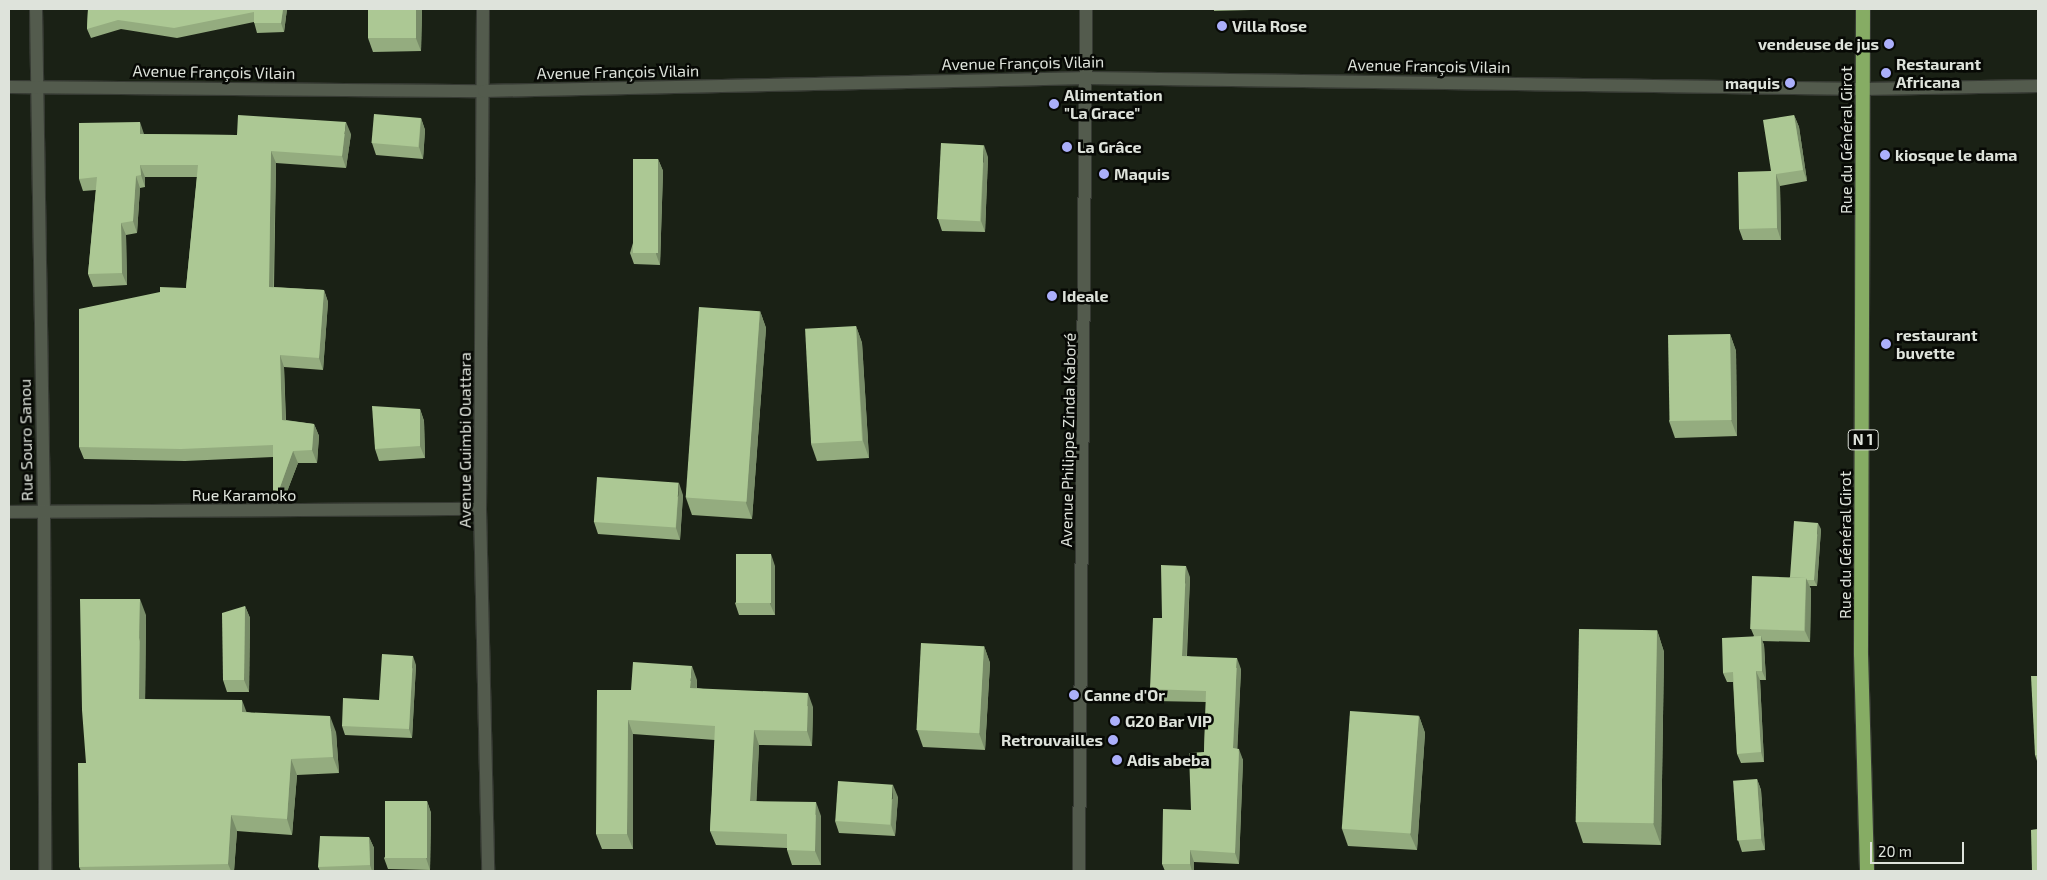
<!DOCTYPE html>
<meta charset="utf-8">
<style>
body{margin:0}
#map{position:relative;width:2047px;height:880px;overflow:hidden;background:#1a2115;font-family:"Exo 2",sans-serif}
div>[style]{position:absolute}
.roads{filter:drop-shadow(1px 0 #363a33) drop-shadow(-1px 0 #363a33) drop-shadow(0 1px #363a33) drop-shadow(0 -1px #363a33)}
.minor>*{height:12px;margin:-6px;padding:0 6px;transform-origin:6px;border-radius:6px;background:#535b4d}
.trunk>*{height:14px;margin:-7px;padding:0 7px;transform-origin:7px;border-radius:7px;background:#86ac64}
.wall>*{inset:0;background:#94ac7f}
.shaded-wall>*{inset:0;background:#788c68}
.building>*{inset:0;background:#acc894;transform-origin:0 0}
.dots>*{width:14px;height:14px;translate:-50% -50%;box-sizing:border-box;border:2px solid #070905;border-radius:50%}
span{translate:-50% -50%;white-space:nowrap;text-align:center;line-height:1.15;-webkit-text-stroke:5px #070905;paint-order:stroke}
.shield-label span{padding:1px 4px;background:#070905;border:1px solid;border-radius:4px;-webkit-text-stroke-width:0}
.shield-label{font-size:15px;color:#dee3db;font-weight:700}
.poi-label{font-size:16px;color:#dee3db;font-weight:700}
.left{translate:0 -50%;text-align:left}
.right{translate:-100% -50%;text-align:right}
.street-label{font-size:16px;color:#dee3db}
.frame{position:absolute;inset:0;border:10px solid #dee3db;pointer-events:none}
.scale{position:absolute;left:1870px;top:842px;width:94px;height:22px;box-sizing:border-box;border:2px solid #dee3db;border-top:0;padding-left:6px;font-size:15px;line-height:18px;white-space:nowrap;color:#dee3db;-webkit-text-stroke:4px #070905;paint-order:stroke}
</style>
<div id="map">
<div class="roads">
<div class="minor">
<i style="left:36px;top:9px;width:504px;rotate:89.09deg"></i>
<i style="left:44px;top:513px;width:358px;rotate:89.8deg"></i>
<i style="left:483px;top:9px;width:500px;rotate:90.34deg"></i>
<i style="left:480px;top:509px;width:362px;rotate:88.7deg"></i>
<i style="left:9px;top:87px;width:475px;rotate:0.5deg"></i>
<i style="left:484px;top:91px;width:604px;rotate:-1.23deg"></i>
<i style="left:1088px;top:78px;width:775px;rotate:0.81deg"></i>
<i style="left:1863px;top:89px;width:175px;rotate:-1deg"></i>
<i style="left:9px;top:512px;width:471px;rotate:-0.4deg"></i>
<i style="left:1079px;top:871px;width:862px;rotate:-89.53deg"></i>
</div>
<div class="trunk">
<i style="left:1863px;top:9px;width:645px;rotate:90.18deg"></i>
<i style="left:1861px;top:654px;width:217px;rotate:88.4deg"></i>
</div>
</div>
<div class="wall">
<i style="clip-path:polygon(88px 9px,287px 9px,284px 32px,257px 33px,254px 22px,177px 38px,121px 29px,91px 38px,87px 29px)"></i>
<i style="clip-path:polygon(422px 9px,421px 51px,373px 52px,368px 38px)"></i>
<i style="clip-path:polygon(1214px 9px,1251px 9px,1251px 10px,1214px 11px)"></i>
<i style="clip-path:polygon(1794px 115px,1799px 127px,1807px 181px,1780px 186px,1781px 240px,1743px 240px,1739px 229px,1771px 171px)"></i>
<i style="clip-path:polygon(421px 118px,425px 130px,423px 159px,376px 155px,372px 143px)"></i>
<i style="clip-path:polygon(144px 134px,237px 135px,351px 134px,346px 168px,276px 163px,274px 287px,324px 290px,328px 302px,323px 370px,284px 367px,286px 420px,314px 424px,319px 436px,317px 463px,298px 463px,283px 502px,278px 502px,273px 490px,273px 457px,185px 461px,84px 459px,79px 447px,186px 288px,197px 177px,145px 177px,145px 187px,140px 188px,137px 233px,126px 235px,127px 285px,93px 287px,88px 274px,96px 190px,83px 191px,79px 179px)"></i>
<i style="clip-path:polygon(988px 157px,985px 232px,942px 231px,938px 219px)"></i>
<i style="clip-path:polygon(658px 159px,663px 171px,660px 265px,634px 264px,630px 253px)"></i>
<i style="clip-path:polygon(760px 311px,766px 328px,752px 519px,692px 515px,686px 498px)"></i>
<i style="clip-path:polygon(856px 326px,862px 343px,869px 458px,817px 461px,811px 444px)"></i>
<i style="clip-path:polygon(1730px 334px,1736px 351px,1737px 436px,1675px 438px,1669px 421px)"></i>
<i style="clip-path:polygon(420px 409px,424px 421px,425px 458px,379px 461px,375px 449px)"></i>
<i style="clip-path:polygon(683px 495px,680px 540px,598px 534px,594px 522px)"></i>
<i style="clip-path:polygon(1821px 529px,1817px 586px,1809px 586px,1811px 589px,1810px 642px,1762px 641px,1764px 645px,1766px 680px,1760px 680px,1764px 762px,1741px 763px,1737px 754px,1733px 682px,1727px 682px,1723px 673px,1754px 636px,1751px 629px,1790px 577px)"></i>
<i style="clip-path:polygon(775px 566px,775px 615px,739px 615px,735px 603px)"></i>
<i style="clip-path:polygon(1190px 577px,1187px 656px,1241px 669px,1237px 749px,1243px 760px,1239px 864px,1194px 862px,1194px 871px,1165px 871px,1162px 864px,1191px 810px,1204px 752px,1206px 702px,1154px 701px,1150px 689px,1162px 618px)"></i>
<i style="clip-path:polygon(245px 606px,250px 618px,249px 692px,227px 692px,223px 680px)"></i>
<i style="clip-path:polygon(146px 615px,145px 699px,247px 712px,336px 732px,339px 773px,297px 775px,292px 835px,237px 831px,234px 871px,81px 871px,79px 867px)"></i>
<i style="clip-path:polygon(1657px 630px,1664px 652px,1661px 845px,1583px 843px,1576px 822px)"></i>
<i style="clip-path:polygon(984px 646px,990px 663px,985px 750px,923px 747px,917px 730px)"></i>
<i style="clip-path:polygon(416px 665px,412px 738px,345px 735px,342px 726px,379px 700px)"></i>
<i style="clip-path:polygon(2038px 676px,2038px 764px,2035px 755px)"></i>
<i style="clip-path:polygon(697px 680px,697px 688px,813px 707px,812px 746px,759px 745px,756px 801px,821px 816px,821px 865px,792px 865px,787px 850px,787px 848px,716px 845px,710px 831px,715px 740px,633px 734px,633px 849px,602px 849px,596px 834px,631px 690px)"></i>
<i style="clip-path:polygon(1419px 716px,1425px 733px,1417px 850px,1348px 846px,1342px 829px)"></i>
<i style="clip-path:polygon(1757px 779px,1761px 790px,1765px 850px,1742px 852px,1738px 840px)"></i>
<i style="clip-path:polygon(898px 797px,895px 836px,839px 833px,835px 821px)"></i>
<i style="clip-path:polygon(427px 801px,431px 813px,430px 870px,388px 869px,384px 858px)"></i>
<i style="clip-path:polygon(369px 837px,374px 848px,374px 871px,320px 871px,318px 867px)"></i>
</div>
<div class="shaded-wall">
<i style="clip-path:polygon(283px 9px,287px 9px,284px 32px,281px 23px)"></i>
<i style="clip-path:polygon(416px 9px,422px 9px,421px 51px,415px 36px)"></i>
<i style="clip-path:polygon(1794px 115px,1799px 127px,1807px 181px,1803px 170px)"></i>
<i style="clip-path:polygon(421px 118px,425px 130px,423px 159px,419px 147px)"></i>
<i style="clip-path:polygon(140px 122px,144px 134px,140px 134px)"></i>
<i style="clip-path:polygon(346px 122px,351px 134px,346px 168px,342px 156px)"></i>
<i style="clip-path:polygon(984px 145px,988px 157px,985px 232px,981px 221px)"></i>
<i style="clip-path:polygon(271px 151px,276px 163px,273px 299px,269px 287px)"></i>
<i style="clip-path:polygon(658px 159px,663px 171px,660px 265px,656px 254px)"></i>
<i style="clip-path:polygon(140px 165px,145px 177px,145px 187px,141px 175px)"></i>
<i style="clip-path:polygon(1776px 174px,1780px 186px,1781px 240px,1777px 228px)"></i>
<i style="clip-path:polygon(136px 176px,140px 188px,137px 233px,133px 221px)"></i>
<i style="clip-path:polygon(121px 223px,126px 235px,127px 285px,122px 273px)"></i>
<i style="clip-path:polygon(324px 290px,328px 302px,323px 370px,319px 358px)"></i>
<i style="clip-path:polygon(760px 311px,766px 328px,752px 519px,746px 503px)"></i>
<i style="clip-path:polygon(856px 326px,862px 343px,869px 458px,863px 441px)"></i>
<i style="clip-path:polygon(1730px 334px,1736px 351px,1737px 436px,1731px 420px)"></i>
<i style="clip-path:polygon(280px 355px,284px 367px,286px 432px,282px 420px)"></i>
<i style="clip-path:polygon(420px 409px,424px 421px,425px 458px,420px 446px)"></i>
<i style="clip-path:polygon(314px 424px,319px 436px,317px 463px,312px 450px)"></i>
<i style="clip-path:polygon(293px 451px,298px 463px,283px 502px,279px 490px)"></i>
<i style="clip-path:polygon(679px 483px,683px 495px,680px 540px,676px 528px)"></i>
<i style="clip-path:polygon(1818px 523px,1821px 529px,1817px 586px,1814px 580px)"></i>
<i style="clip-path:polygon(771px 554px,775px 566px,775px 615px,770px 604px)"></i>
<i style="clip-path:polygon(1186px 566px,1190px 577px,1186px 667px,1182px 656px)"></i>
<i style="clip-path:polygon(1806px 578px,1811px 589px,1810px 642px,1805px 631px)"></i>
<i style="clip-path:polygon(140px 599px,146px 615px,145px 715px,139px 699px)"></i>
<i style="clip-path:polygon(245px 606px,250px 618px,249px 692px,244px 680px)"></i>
<i style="clip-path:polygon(1657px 630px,1664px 652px,1661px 845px,1653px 823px)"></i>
<i style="clip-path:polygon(1761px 636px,1764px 645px,1766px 680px,1762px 671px)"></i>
<i style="clip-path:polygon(984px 646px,990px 663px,985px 750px,979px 733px)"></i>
<i style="clip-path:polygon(413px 656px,416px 665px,412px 738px,409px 729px)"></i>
<i style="clip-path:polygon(1237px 658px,1241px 669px,1237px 759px,1233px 748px)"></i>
<i style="clip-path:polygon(692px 666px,697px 680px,696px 702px,690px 688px)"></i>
<i style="clip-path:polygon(1756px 671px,1760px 680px,1764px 762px,1761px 752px)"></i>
<i style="clip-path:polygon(808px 693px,813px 707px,812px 746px,807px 731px)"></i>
<i style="clip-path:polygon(242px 700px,248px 716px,242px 712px)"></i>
<i style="clip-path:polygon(330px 716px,336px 732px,339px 773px,333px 757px)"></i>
<i style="clip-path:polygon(1419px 716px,1425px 733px,1417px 850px,1410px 834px)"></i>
<i style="clip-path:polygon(628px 720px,633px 734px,633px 849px,627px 834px)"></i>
<i style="clip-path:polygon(754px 730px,759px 745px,756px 815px,750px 801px)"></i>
<i style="clip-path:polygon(1239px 749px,1243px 760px,1239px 864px,1235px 853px)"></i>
<i style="clip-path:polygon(291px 759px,297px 775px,292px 835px,287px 819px)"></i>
<i style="clip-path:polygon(1757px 779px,1761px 790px,1765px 850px,1761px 839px)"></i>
<i style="clip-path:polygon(893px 785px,898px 797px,895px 836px,891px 825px)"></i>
<i style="clip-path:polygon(427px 801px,431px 813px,430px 870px,426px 858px)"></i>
<i style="clip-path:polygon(816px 802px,821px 816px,821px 865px,815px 851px)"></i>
<i style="clip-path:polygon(231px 815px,237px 831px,234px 871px,231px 871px,228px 864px)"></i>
<i style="clip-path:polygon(369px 837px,374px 848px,374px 871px,372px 871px,370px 865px)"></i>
<i style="clip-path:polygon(1190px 850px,1194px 862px,1194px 871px,1192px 871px,1190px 864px)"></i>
</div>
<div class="building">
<i style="clip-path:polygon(88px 9px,283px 9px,281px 23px,254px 23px,254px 12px,174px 28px,118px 20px,87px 29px)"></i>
<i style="left:368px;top:9px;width:48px;height:29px"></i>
<i style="left:374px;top:114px;width:47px;height:29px;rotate:5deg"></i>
<i style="clip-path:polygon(238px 115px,346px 122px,342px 156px,271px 151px,269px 287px,324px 290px,319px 358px,280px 355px,282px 420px,314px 424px,312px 450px,293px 451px,279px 490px,273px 490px,273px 445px,181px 449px,79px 447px,79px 309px,160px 292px,160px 287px,186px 288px,198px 165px,140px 165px,141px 175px,136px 176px,133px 221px,121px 223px,122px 273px,88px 274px,97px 177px,79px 179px,79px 123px,140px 122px,140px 134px,237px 135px)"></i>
<i style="clip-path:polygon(1794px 115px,1803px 170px,1776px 174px,1777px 228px,1739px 229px,1738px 172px,1771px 171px,1763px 120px)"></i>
<i style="left:941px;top:143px;width:43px;height:76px;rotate:3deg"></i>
<i style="left:633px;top:159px;width:25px;height:94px"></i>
<i style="left:699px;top:307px;width:61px;height:191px;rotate:4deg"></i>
<i style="left:856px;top:326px;width:115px;height:51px;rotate:87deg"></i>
<i style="left:1730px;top:334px;width:86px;height:62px;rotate:89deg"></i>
<i style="clip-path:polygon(372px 406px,420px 409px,420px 446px,375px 449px)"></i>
<i style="left:597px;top:477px;width:82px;height:45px;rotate:4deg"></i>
<i style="clip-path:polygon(1794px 521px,1818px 523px,1814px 580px,1807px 580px,1806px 578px,1790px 577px)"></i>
<i style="left:736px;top:554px;width:35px;height:49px"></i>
<i style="clip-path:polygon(1161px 565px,1186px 566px,1182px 656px,1237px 658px,1233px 748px,1239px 749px,1235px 853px,1190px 850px,1190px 864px,1162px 864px,1163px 809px,1191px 810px,1189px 753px,1204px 752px,1206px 691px,1150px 689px,1153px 618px,1162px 618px)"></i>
<i style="left:1752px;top:576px;width:54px;height:53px;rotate:2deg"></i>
<i style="clip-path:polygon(80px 599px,140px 599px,139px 699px,242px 700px,242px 712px,330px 716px,333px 757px,291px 759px,287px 819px,231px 815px,228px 864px,79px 867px,78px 763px,86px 763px,82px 710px)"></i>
<i style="clip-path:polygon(245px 606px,244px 680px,223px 680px,222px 613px)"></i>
<i style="left:1579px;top:629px;width:78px;height:193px;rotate:1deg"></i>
<i style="clip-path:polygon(1761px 636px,1762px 671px,1756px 671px,1761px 752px,1737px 754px,1733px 672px,1723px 673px,1722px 638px)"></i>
<i style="left:921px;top:643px;width:63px;height:87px;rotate:3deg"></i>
<i style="clip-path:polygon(382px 654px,413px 656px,409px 729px,342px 726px,343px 698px,379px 700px)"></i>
<i style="clip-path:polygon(633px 662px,692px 666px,690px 688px,808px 693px,807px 731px,754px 730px,750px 801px,816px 802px,815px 851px,787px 850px,787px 834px,710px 831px,715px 726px,628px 720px,627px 834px,596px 834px,597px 690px,631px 690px)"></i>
<i style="clip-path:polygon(2031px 676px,2038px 676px,2038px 755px,2035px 755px)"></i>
<i style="left:1350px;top:711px;width:69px;height:118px;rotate:4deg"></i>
<i style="left:1757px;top:779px;width:60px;height:24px;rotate:86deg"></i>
<i style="left:838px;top:781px;width:55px;height:40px;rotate:4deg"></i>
<i style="left:385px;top:801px;width:42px;height:57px"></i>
<i style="clip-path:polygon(2038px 829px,2038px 871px,2032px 871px,2031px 830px)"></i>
<i style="clip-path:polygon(320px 836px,369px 837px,370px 865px,318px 867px)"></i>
</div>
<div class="dots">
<i style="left:1222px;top:26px;background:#abaffb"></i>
<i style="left:1889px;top:44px;background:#abaffb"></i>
<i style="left:1886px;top:73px;background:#abaffb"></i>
<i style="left:1790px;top:83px;background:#abaffb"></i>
<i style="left:1054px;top:104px;background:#abaffb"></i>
<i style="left:1067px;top:147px;background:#abaffb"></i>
<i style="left:1885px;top:155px;background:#abaffb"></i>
<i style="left:1104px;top:174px;background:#abaffb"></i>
<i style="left:1052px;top:296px;background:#abaffb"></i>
<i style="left:1886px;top:344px;background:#abaffb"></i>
<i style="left:1074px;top:695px;background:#abaffb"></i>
<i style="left:1115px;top:721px;background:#abaffb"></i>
<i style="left:1113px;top:740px;background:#abaffb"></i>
<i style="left:1117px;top:760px;background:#abaffb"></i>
</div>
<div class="shield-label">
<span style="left:1863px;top:440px">N 1</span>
</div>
<div class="poi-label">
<span class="left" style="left:1232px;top:26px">Villa Rose</span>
<span class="right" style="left:1879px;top:44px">vendeuse de jus</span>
<span class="left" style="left:1896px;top:73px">Restaurant<br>Africana</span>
<span class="right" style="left:1780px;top:83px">maquis</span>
<span class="left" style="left:1064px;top:104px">Alimentation<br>"La Grace"</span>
<span class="left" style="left:1077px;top:147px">La Grâce</span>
<span class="left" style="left:1895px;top:155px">kiosque le dama</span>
<span class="left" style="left:1114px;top:174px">Maquis</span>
<span class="left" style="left:1062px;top:296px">Ideale</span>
<span class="left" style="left:1896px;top:344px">restaurant<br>buvette</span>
<span class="left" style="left:1084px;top:695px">Canne d'Or</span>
<span class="left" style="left:1125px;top:721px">G20 Bar VIP</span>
<span class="right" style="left:1103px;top:740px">Retrouvailles</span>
<span class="left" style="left:1127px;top:760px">Adis abeba</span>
</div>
<div class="street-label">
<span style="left:1023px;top:63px;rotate:-1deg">Avenue François Vilain</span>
<span style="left:1429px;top:66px;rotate:1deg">Avenue François Vilain</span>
<span style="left:214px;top:72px;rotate:1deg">Avenue François Vilain</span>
<span style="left:618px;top:72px;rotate:-1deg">Avenue François Vilain</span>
<span style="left:1846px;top:140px;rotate:-90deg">Rue du Général Girot</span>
<span style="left:26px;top:440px;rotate:-91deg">Rue Souro Sanou</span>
<span style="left:465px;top:440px;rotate:-90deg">Avenue Guimbi Ouattara</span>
<span style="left:1068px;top:440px;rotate:-89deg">Avenue Philippe Zinda Kaboré</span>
<span style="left:244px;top:495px">Rue Karamoko</span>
<span style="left:1845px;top:545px;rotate:-90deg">Rue du Général Girot</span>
</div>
<div class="frame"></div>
<div class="scale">20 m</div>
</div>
